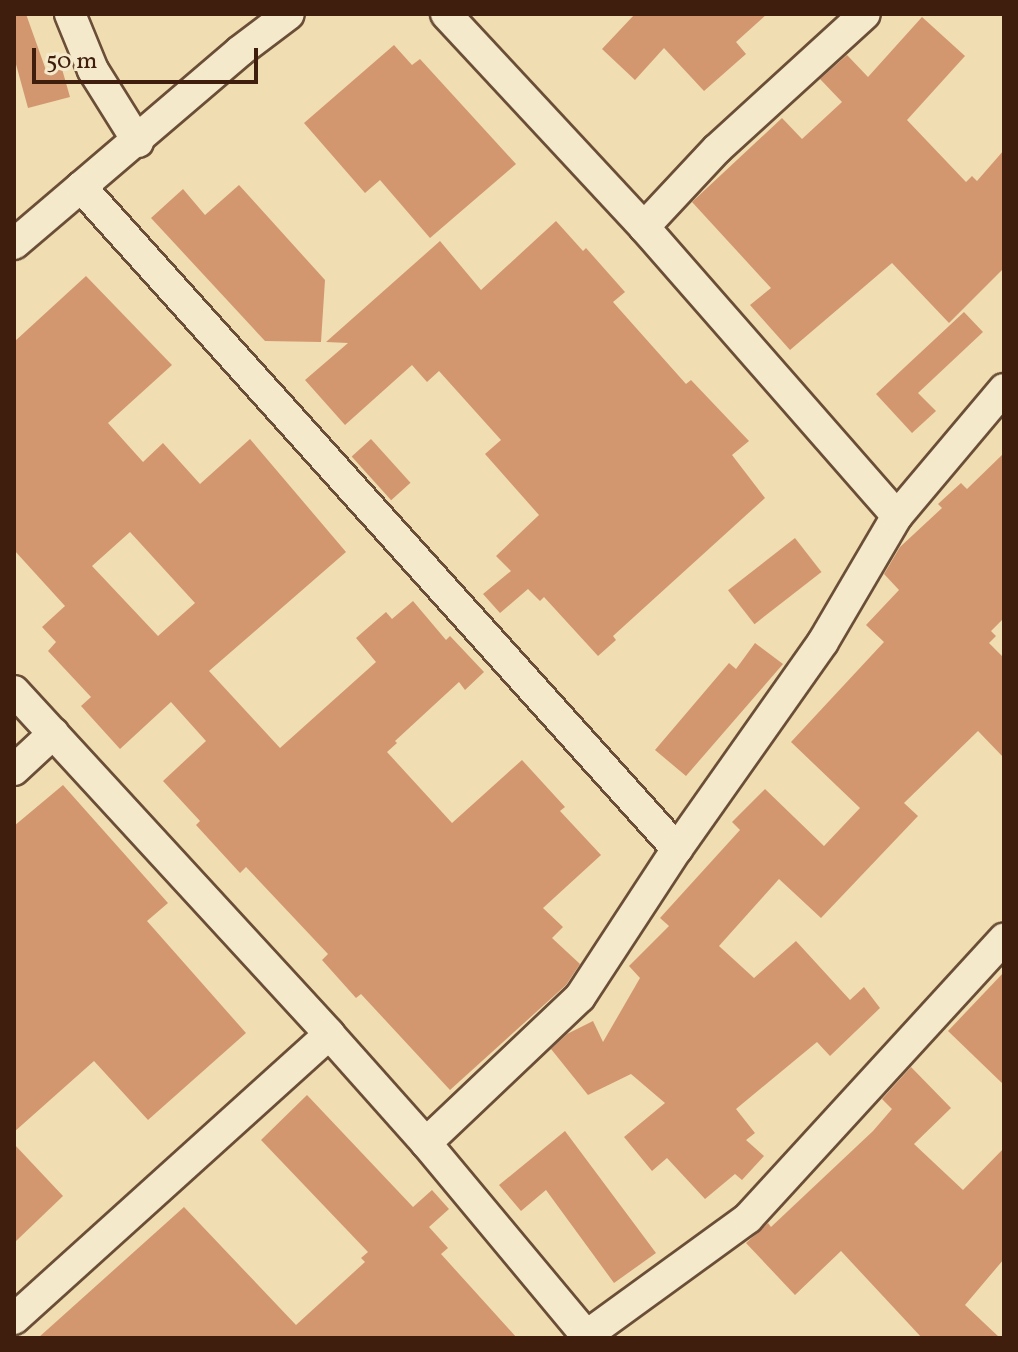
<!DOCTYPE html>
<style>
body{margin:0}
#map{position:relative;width:1018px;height:1352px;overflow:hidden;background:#f0ddb1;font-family:Vollkorn,serif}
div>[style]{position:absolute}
.building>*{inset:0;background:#d39770;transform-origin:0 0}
.roads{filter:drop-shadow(2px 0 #6b4e37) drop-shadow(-2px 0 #6b4e37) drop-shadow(0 2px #6b4e37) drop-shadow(0 -2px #6b4e37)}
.minor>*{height:30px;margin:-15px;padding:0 15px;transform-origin:15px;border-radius:15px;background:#f5e9cc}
span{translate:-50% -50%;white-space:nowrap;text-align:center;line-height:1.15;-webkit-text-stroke:6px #f5e9cc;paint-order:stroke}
.frame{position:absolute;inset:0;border:16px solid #3f1e0e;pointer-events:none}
.scale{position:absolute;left:32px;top:48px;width:226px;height:36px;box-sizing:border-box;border:4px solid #3f1e0e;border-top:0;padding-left:10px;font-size:24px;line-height:28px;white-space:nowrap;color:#3f1e0e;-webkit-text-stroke:6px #f5e9cc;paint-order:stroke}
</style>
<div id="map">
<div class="building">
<i style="clip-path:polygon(14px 14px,26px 14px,47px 73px,62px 69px,70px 97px,28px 108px,14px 57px)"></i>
<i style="clip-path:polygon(635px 14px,767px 14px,736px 42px,746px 54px,704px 91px,664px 48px,635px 80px,602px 49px)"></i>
<i style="clip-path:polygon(922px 17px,965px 56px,907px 120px,966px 182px,972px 176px,977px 181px,1004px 150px,1004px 268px,949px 323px,892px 263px,790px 350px,750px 305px,771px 288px,692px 202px,782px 118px,802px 139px,842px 102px,820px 79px,847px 55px,868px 77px)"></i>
<i style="clip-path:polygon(394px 45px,412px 65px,420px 59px,516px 164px,430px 238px,380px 180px,365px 193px,304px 123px)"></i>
<i style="clip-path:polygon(239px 185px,325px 280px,321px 342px,265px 341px,151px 218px,183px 189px,205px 215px)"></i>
<i style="clip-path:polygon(556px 221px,583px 251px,586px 248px,625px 292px,613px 302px,686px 384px,691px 380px,749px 441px,732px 455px,765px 498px,613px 636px,616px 640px,598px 656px,544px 597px,540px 601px,528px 589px,500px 613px,483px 594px,511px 571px,496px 556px,539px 515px,485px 454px,501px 440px,439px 371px,427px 382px,412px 365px,345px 425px,305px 380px,348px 343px,326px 342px,440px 241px,481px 290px)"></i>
<i style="clip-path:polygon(evenodd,86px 276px,172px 365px,108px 423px,143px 462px,163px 443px,200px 484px,250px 439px,346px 552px,209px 671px,280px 748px,376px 662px,356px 638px,386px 612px,392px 619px,413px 601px,446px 640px,450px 636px,484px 672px,465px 690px,459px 682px,395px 741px,397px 743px,387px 752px,452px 823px,522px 760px,565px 807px,560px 811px,601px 855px,543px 908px,563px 927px,552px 938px,580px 964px,566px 985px,450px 1090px,361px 994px,356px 998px,322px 960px,328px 954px,246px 867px,240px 873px,196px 825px,200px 821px,163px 781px,206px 741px,171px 702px,120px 749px,81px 706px,91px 697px,48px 651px,56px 642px,42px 627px,65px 606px,14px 550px,14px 342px,86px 276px,130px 532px,195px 603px,158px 636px,92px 566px,130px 532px)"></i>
<i style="clip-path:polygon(964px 312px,983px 332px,918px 393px,936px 411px,912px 433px,876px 394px)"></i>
<i style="left:371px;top:439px;width:59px;height:26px;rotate:48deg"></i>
<i style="clip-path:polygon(1004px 453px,1004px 618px,991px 631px,996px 636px,989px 643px,1004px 658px,1004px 758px,978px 731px,904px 803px,918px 816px,821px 918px,779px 879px,719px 946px,754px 978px,796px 941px,850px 1000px,864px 987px,880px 1008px,830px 1056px,817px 1042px,736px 1109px,755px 1133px,746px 1140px,764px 1156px,742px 1180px,735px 1174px,705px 1199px,667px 1158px,652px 1171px,624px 1137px,665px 1103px,631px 1074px,588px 1095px,551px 1049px,567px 1034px,593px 1021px,603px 1042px,640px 978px,629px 966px,669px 926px,660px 918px,740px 830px,732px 822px,765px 789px,824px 846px,860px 808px,791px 742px,884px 642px,866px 625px,899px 590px,884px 574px,900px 547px,942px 508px,938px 504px,961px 483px,967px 489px)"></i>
<i style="left:795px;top:538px;width:43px;height:85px;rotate:52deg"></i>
<i style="clip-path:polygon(755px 643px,783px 664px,686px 776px,655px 750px,729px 663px,736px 669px)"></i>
<i style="clip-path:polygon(63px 785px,168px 903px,147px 921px,246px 1033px,148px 1120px,94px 1061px,14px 1132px,14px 826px)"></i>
<i style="clip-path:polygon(1004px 972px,1004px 1085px,948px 1031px)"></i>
<i style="clip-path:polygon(911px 1067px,951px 1108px,914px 1144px,963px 1190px,1004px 1148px,1004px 1259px,965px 1305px,1000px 1338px,922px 1338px,841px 1251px,795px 1295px,746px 1243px,768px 1223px,771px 1227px,873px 1131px,892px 1109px,882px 1099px)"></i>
<i style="clip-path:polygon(307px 1095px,413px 1207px,432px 1190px,449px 1209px,429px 1227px,448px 1248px,441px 1254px,517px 1338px,38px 1338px,184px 1207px,296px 1325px,365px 1262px,361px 1258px,368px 1252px,261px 1140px)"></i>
<i style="clip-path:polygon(565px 1131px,656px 1253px,614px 1283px,546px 1190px,521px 1211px,499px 1185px)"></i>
<i style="clip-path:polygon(14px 1144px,63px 1196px,14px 1243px)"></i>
</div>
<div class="roads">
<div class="minor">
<i style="left:70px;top:14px;width:61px;rotate:67.7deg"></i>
<i style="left:93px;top:70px;width:85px;rotate:58deg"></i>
<i style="left:446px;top:14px;width:291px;rotate:47.1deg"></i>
<i style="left:644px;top:227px;width:384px;rotate:48.8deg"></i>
<i style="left:81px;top:187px;width:209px;rotate:-40.5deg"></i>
<i style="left:240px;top:51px;width:61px;rotate:-37.1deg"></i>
<i style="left:644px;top:227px;width:107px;rotate:-46.9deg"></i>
<i style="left:717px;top:149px;width:200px;rotate:-42.4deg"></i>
<i style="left:14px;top:244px;width:88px;rotate:-40.4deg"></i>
<i style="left:81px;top:187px;width:891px;rotate:48deg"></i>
<i style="left:677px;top:849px;width:253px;rotate:-54.8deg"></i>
<i style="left:823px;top:642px;width:146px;rotate:-59.6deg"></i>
<i style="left:897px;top:516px;width:166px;rotate:-49.9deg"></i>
<i style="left:14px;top:691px;width:466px;rotate:47.4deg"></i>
<i style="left:329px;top:1034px;width:146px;rotate:48.3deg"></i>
<i style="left:426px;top:1143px;width:250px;rotate:50.2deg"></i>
<i style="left:14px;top:770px;width:54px;rotate:-42.8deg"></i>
<i style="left:426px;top:1143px;width:212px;rotate:-43.5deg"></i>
<i style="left:580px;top:997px;width:177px;rotate:-56.8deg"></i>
<i style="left:14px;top:1319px;width:425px;rotate:-42.1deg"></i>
<i style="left:583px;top:1338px;width:204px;rotate:-36deg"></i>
<i style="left:748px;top:1218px;width:379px;rotate:-47.5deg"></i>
</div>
</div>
<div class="frame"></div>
<div class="scale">50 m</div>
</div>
